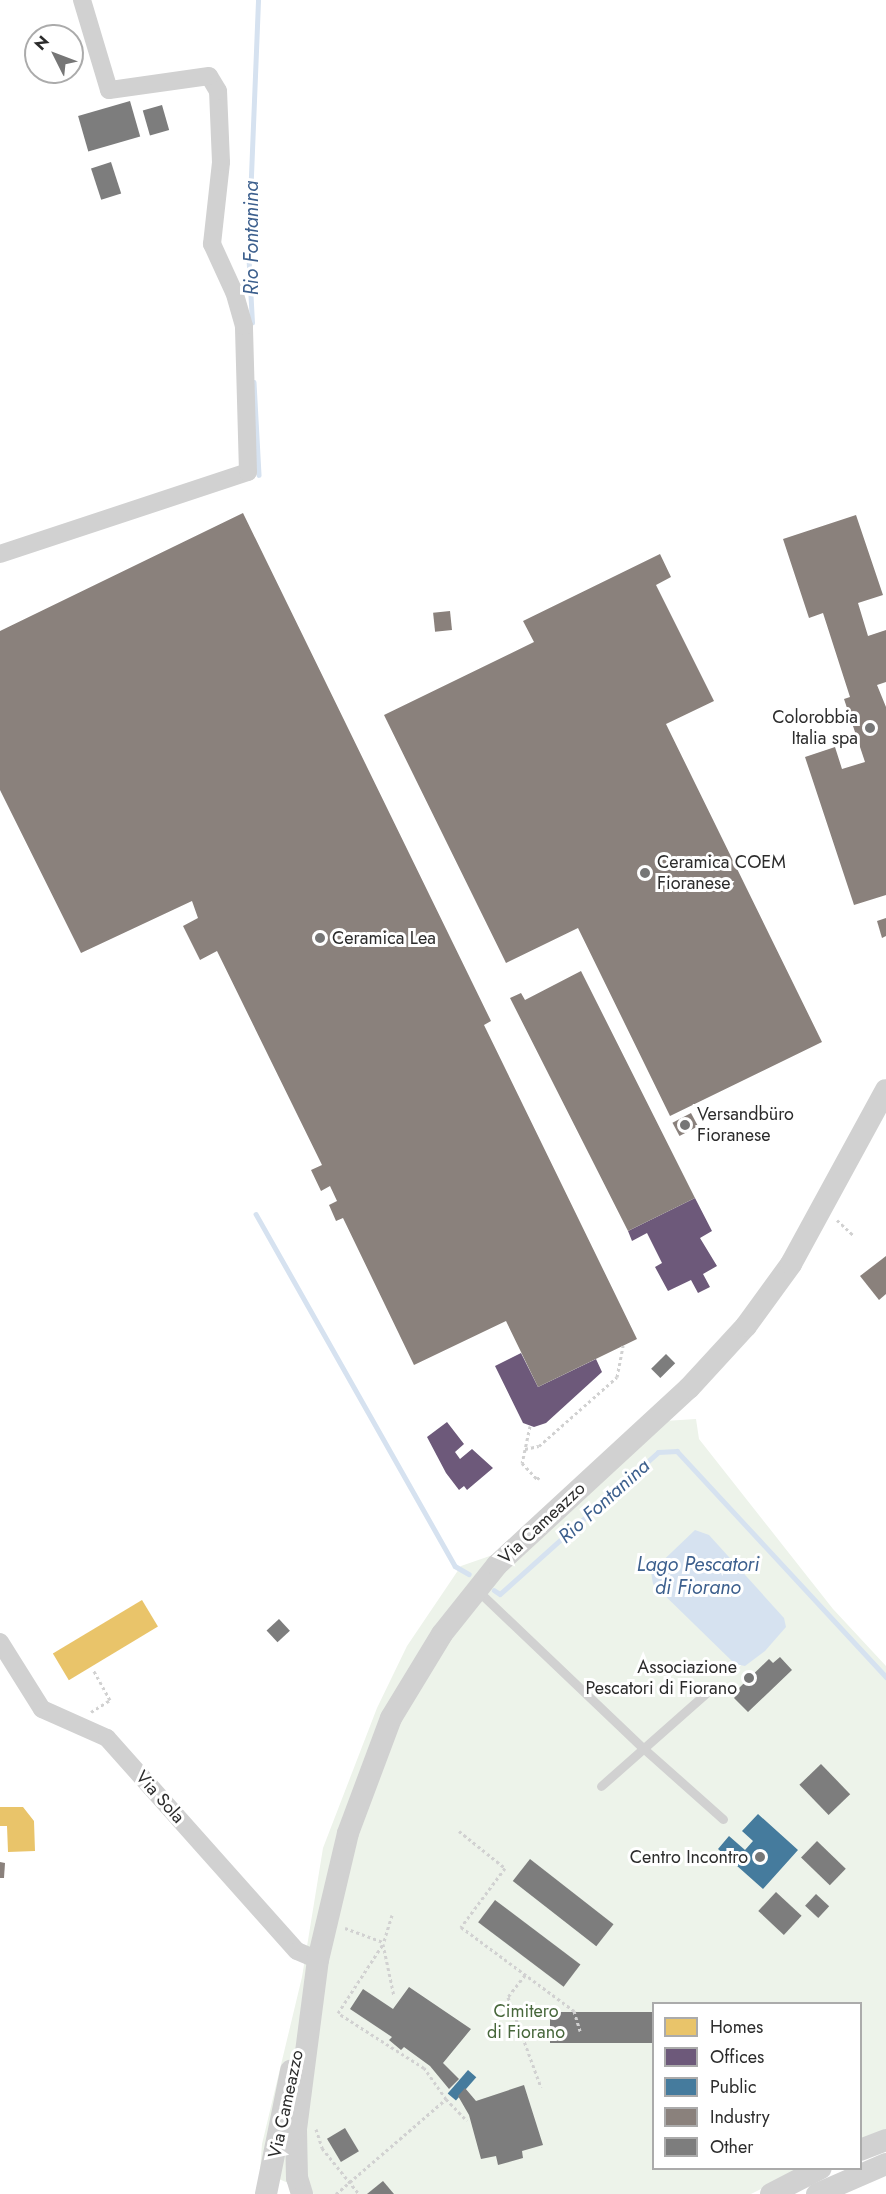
<!DOCTYPE html>
<meta charset="utf-8">
<style>
body{margin:0}
#map{position:relative;width:886px;height:2194px;overflow:hidden;background:#fff;font-family:Jost,sans-serif}
div>[style]{position:absolute}
.green>*{inset:0;background:#edf3ea}
.water>*{inset:0;background:#d6e2f0}
.homes>*{inset:0;background:#e9c46a;transform-origin:0 0}
.offices>*{inset:0;background:#6d597a}
.public>*{inset:0;background:#457b9d;transform-origin:0 0}
.industry>*{inset:0;background:#8a817c;transform-origin:0 0}
.stream>*{height:4.5px;margin:-2.25px;padding:0 2.25px;transform-origin:2.25px;border-radius:2.25px;background:#d6e2f0}
.building>*{inset:0;background:#7d7d7d;transform-origin:0 0}
.path>*{height:3px;margin-top:-1.5px;transform-origin:0;background:repeating-linear-gradient(90deg,#d1d1d1 0 3px,transparent 0 6px)}
.service>*{height:9px;margin:-4.5px;padding:0 4.5px;transform-origin:4.5px;border-radius:4.5px;background:#d1d1d1}
.minor>*{height:18px;margin:-9px;padding:0 9px;transform-origin:9px;border-radius:9px;background:#d1d1d1}
.tertiary>*{height:22px;margin:-11px;padding:0 11px;transform-origin:11px;border-radius:11px;background:#d1d1d1}
.dots>*{width:16px;height:16px;translate:-50% -50%;box-sizing:border-box;border:3px solid #fff;border-radius:50%}
span{translate:-50% -50%;white-space:nowrap;text-align:center;line-height:1.15;-webkit-text-stroke:6px #fff;paint-order:stroke}
.poi-label{font-size:18px;color:#2c2c2c}
.right{translate:-100% -50%;text-align:right}
.left{translate:0 -50%;text-align:left}
.street-label{font-size:18px;color:#2c2c2c}
.park-label{font-size:18px;color:#47673b}
.water-label{font-size:20px;color:#3c5f8d;font-style:italic}
.legend{position:absolute;left:652px;top:2002px;width:210px;height:168px;box-sizing:border-box;background:#fff;border:2px solid #ababab;margin:0;padding:8px 10px;list-style:none;font-size:18px;color:#2c2c2c}
.legend li{display:flex;align-items:center;gap:12px;height:30px}
.legend b{width:30px;border:2px solid #ababab}
.north{position:absolute;left:24px;top:24px;width:60px;height:60px;box-sizing:border-box;background:#fff;border:2px solid #ababab;border-radius:50%;rotate:312deg;font-size:16px;font-weight:700;line-height:24px;text-align:center;color:#2c2c2c}
.north::after{content:'';display:block;margin:auto;width:21px;height:27px;background:#767676;clip-path:polygon(50% 0,100% 100%,50% 72%,0 100%)}
</style>
<div id="map">
<div class="green">
<i style="clip-path:polygon(696px 1419px,699px 1439px,833px 1609px,886px 1666px,886px 2129px,861px 2140px,860px 2004px,654px 2004px,654px 2168px,801px 2169px,751px 2194px,314px 2194px,260px 2171px,262px 2144px,302px 1977px,323px 1848px,377px 1708px,407px 1646px,461px 1566px,513px 1548px,649px 1422px)"></i>
</div>
<div class="water">
<i style="clip-path:polygon(695px 1530px,709px 1535px,784px 1618px,786px 1627px,765px 1651px,745px 1666px,735px 1664px,653px 1584px,651px 1572px)"></i>
</div>
<div class="homes">
<i style="left:142px;top:1600px;width:31px;height:104px;rotate:59deg"></i>
<i style="clip-path:polygon(0 1807px,23px 1807px,34px 1821px,35px 1851px,8px 1852px,7px 1826px,0 1826px)"></i>
</div>
<div class="offices">
<i style="clip-path:polygon(695px 1198px,712px 1231px,700px 1238px,717px 1266px,703px 1274px,710px 1287px,698px 1293px,691px 1280px,668px 1291px,655px 1267px,662px 1263px,647px 1233px,632px 1241px,628px 1231px)"></i>
<i style="clip-path:polygon(521px 1353px,538px 1387px,596px 1359px,602px 1372px,546px 1423px,534px 1427px,523px 1423px,495px 1366px)"></i>
<i style="clip-path:polygon(447px 1422px,464px 1444px,455px 1452px,460px 1459px,472px 1449px,493px 1468px,467px 1490px,464px 1486px,459px 1490px,446px 1473px,427px 1437px)"></i>
</div>
<div class="public">
<i style="clip-path:polygon(758px 1814px,798px 1850px,763px 1889px,718px 1849px,729px 1836px,745px 1850px,753px 1841px,742px 1831px)"></i>
<i style="left:468px;top:2070px;width:11px;height:31px;rotate:41deg"></i>
</div>
<div class="industry">
<i style="clip-path:polygon(243px 513px,491px 1021px,484px 1025px,637px 1339px,538px 1387px,506px 1321px,414px 1365px,343px 1218px,336px 1221px,329px 1205px,337px 1201px,330px 1186px,321px 1191px,311px 1170px,322px 1165px,217px 951px,200px 960px,183px 926px,198px 918px,192px 901px,81px 953px,0 790px,0 631px)"></i>
<i style="clip-path:polygon(856px 515px,883px 595px,858px 603px,868px 636px,886px 630px,886px 682px,877px 685px,886px 707px,886px 895px,854px 905px,805px 757px,835px 747px,842px 769px,865px 762px,844px 699px,850px 697px,823px 613px,809px 618px,783px 539px)"></i>
<i style="clip-path:polygon(660px 554px,671px 577px,656px 585px,714px 701px,666px 724px,822px 1042px,670px 1116px,578px 928px,506px 963px,384px 715px,534px 642px,523px 621px)"></i>
<i style="left:450px;top:611px;width:19px;height:17px;rotate:84deg"></i>
<i style="clip-path:polygon(886px 918px,886px 936px,882px 938px,877px 921px)"></i>
<i style="clip-path:polygon(581px 971px,695px 1198px,628px 1231px,510px 998px,521px 993px,525px 1000px)"></i>
<i style="left:691px;top:1113px;width:15px;height:21px;rotate:62deg"></i>
<i style="clip-path:polygon(886px 1256px,886px 1294px,879px 1300px,860px 1276px)"></i>
<i style="clip-path:polygon(0 1862px,5px 1863px,4px 1878px,0 1878px)"></i>
</div>
<div class="stream">
<i style="left:252px;top:323px;width:73px;rotate:-93.1deg"></i>
<i style="left:248px;top:250px;width:250px;rotate:-87.7deg"></i>
<i style="left:254px;top:382px;width:93px;rotate:86.9deg"></i>
<i style="left:256px;top:1214px;width:404px;rotate:60.5deg"></i>
<i style="left:455px;top:1566px;width:16px;rotate:30deg"></i>
<i style="left:494px;top:1590px;width:7px;rotate:34deg"></i>
<i style="left:500px;top:1594px;width:212px;rotate:-41.9deg"></i>
<i style="left:658px;top:1452px;width:19px;rotate:-3deg"></i>
<i style="left:677px;top:1451px;width:308px;rotate:47.2deg"></i>
</div>
<div class="building">
<i style="left:130px;top:101px;width:37px;height:54px;rotate:74deg"></i>
<i style="left:162px;top:105px;width:26px;height:20px;rotate:74deg"></i>
<i style="left:111px;top:162px;width:33px;height:21px;rotate:72deg"></i>
<i style="left:666px;top:1354px;width:13px;height:21px;rotate:45deg"></i>
<i style="left:279px;top:1619px;width:16px;height:17px;rotate:47deg"></i>
<i style="clip-path:polygon(780px 1657px,792px 1670px,748px 1712px,734px 1698px,740px 1691px,738px 1689px,769px 1659px,773px 1663px)"></i>
<i style="left:821px;top:1764px;width:42px;height:30px;rotate:46deg"></i>
<i style="left:817px;top:1841px;width:40px;height:23px;rotate:44deg"></i>
<i style="left:530px;top:1859px;width:106px;height:28px;rotate:38deg"></i>
<i style="left:776px;top:1892px;width:35px;height:26px;rotate:43deg"></i>
<i style="left:816px;top:1894px;width:18px;height:16px;rotate:43deg"></i>
<i style="left:495px;top:1900px;width:107px;height:28px;rotate:37deg"></i>
<i style="clip-path:polygon(409px 1987px,471px 2029px,443px 2063px,459px 2079px,449px 2089px,430px 2066px,404px 2047px,401px 2050px,389px 2040px,392px 2037px,350px 2009px,363px 1989px,393px 2009px)"></i>
<i style="left:654px;top:2012px;width:31px;height:104px;rotate:90deg"></i>
<i style="clip-path:polygon(524px 2085px,543px 2145px,522px 2151px,523px 2158px,498px 2165px,496px 2156px,481px 2159px,469px 2115px,458px 2096px,465px 2088px,476px 2101px)"></i>
<i style="left:345px;top:2128px;width:27px;height:21px;rotate:59deg"></i>
<i style="clip-path:polygon(383px 2181px,394px 2194px,367px 2194px)"></i>
</div>
<div class="path">
<i style="left:837px;top:1220px;width:22px;rotate:43deg"></i>
<i style="left:530px;top:1426px;width:38px;rotate:102deg"></i>
<i style="left:522px;top:1463px;width:22px;rotate:47deg"></i>
<i style="left:537px;top:1479px;width:5px;rotate:-37deg"></i>
<i style="left:525px;top:1449px;width:14px;rotate:-12deg"></i>
<i style="left:539px;top:1446px;width:104px;rotate:-41.5deg"></i>
<i style="left:617px;top:1377px;width:32px;rotate:-79deg"></i>
<i style="left:91px;top:1712px;width:22px;rotate:-32deg"></i>
<i style="left:110px;top:1700px;width:35px;rotate:-119deg"></i>
<i style="left:459px;top:1831px;width:59px;rotate:38.8deg"></i>
<i style="left:505px;top:1868px;width:74px;rotate:126.7deg"></i>
<i style="left:461px;top:1927px;width:141px;rotate:36.6deg"></i>
<i style="left:574px;top:2011px;width:21px;rotate:73deg"></i>
<i style="left:392px;top:1915px;width:30px;rotate:107deg"></i>
<i style="left:383px;top:1944px;width:53px;rotate:78.1deg"></i>
<i style="left:345px;top:1928px;width:40px;rotate:20.2deg"></i>
<i style="left:525px;top:1975px;width:28px;rotate:128deg"></i>
<i style="left:508px;top:1997px;width:96px;rotate:69.9deg"></i>
<i style="left:446px;top:2099px;width:30px;rotate:46deg"></i>
<i style="left:316px;top:2129px;width:20px;rotate:72deg"></i>
<i style="left:322px;top:2148px;width:59px;rotate:51.2deg"></i>
<i style="left:336px;top:2194px;width:145px;rotate:-40.8deg"></i>
<i style="left:446px;top:2099px;width:38px;rotate:-125deg"></i>
<i style="left:424px;top:2068px;width:102px;rotate:-147.4deg"></i>
<i style="left:338px;top:2013px;width:82px;rotate:-56.9deg"></i>
</div>
<div class="service">
<i style="left:477px;top:1590px;width:229px;rotate:43.6deg"></i>
<i style="left:643px;top:1748px;width:107px;rotate:41.6deg"></i>
<i style="left:601px;top:1786px;width:149px;rotate:-41.5deg"></i>
</div>
<div class="minor">
<i style="left:0;top:554px;width:261px;rotate:-18.3deg"></i>
<i style="left:248px;top:472px;width:146px;rotate:-91.6deg"></i>
<i style="left:244px;top:326px;width:35px;rotate:-106deg"></i>
<i style="left:234px;top:292px;width:53px;rotate:-114.6deg"></i>
<i style="left:212px;top:244px;width:82px;rotate:-83.7deg"></i>
<i style="left:221px;top:162px;width:71px;rotate:-92.4deg"></i>
<i style="left:218px;top:91px;width:17px;rotate:-121deg"></i>
<i style="left:209px;top:76px;width:101px;rotate:172deg"></i>
<i style="left:109px;top:90px;width:94px;rotate:-106.7deg"></i>
<i style="left:0;top:1642px;width:79px;rotate:57.9deg"></i>
<i style="left:42px;top:1709px;width:71px;rotate:24deg"></i>
<i style="left:107px;top:1738px;width:285px;rotate:48.3deg"></i>
<i style="left:297px;top:1951px;width:23px;rotate:23deg"></i>
</div>
<div class="tertiary">
<i style="left:860px;top:2150px;width:28px;rotate:-21deg"></i>
<i style="left:266px;top:2194px;width:126px;rotate:-78.5deg"></i>
<i style="left:302px;top:2194px;width:17px;rotate:-107deg"></i>
<i style="left:297px;top:2178px;width:49px;rotate:-91.2deg"></i>
<i style="left:296px;top:2129px;width:170px;rotate:-82.6deg"></i>
<i style="left:318px;top:1960px;width:130px;rotate:-76.7deg"></i>
<i style="left:348px;top:1833px;width:123px;rotate:-69.5deg"></i>
<i style="left:391px;top:1718px;width:98px;rotate:-58.7deg"></i>
<i style="left:442px;top:1634px;width:88px;rotate:-51.4deg"></i>
<i style="left:497px;top:1565px;width:261px;rotate:-42.7deg"></i>
<i style="left:689px;top:1388px;width:84px;rotate:-47.4deg"></i>
<i style="left:746px;top:1326px;width:77px;rotate:-54deg"></i>
<i style="left:791px;top:1264px;width:198px;rotate:-61.4deg"></i>
<i style="left:771px;top:2194px;width:56px;rotate:-27.5deg"></i>
<i style="left:817px;top:2194px;width:75px;rotate:-23.5deg"></i>
</div>
<div class="dots">
<i style="left:870px;top:728px;background:#767676"></i>
<i style="left:645px;top:873px;background:#767676"></i>
<i style="left:320px;top:938px;background:#767676"></i>
<i style="left:685px;top:1125px;background:#767676"></i>
<i style="left:749px;top:1678px;background:#767676"></i>
<i style="left:760px;top:1857px;background:#767676"></i>
</div>
<div class="poi-label">
<span class="right" style="left:858px;top:728px">Colorobbia<br>Italia spa</span>
<span class="left" style="left:657px;top:873px">Ceramica COEM<br>Fioranese</span>
<span class="left" style="left:332px;top:938px">Ceramica Lea</span>
<span class="left" style="left:697px;top:1125px">Versandbüro<br>Fioranese</span>
<span class="right" style="left:737px;top:1678px">Associazione<br>Pescatori di Fiorano</span>
<span class="right" style="left:748px;top:1857px">Centro Incontro</span>
</div>
<div class="street-label">
<span style="left:542px;top:1523px;rotate:-43deg">Via Cameazzo</span>
<span style="left:160px;top:1797px;rotate:48deg">Via Sola</span>
<span style="left:286px;top:2104px;rotate:-78deg">Via Cameazzo</span>
</div>
<div class="park-label">
<span style="left:526px;top:2022px">Cimitero<br>di Fiorano</span>
</div>
<div class="water-label">
<span style="left:251px;top:238px;rotate:-90deg">Rio Fontanina</span>
<span style="left:604px;top:1501px;rotate:-42deg">Rio Fontanina</span>
<span style="left:698px;top:1576px">Lago Pescatori<br>di Fiorano</span>
</div>
<ul class="legend">
<li><b style="height:16px;background:#e9c46a"></b>Homes</li>
<li><b style="height:16px;background:#6d597a"></b>Offices</li>
<li><b style="height:16px;background:#457b9d"></b>Public</li>
<li><b style="height:16px;background:#8a817c"></b>Industry</li>
<li><b style="height:16px;background:#7d7d7d"></b>Other</li>
</ul>
<div class="north">N</div>
</div>
